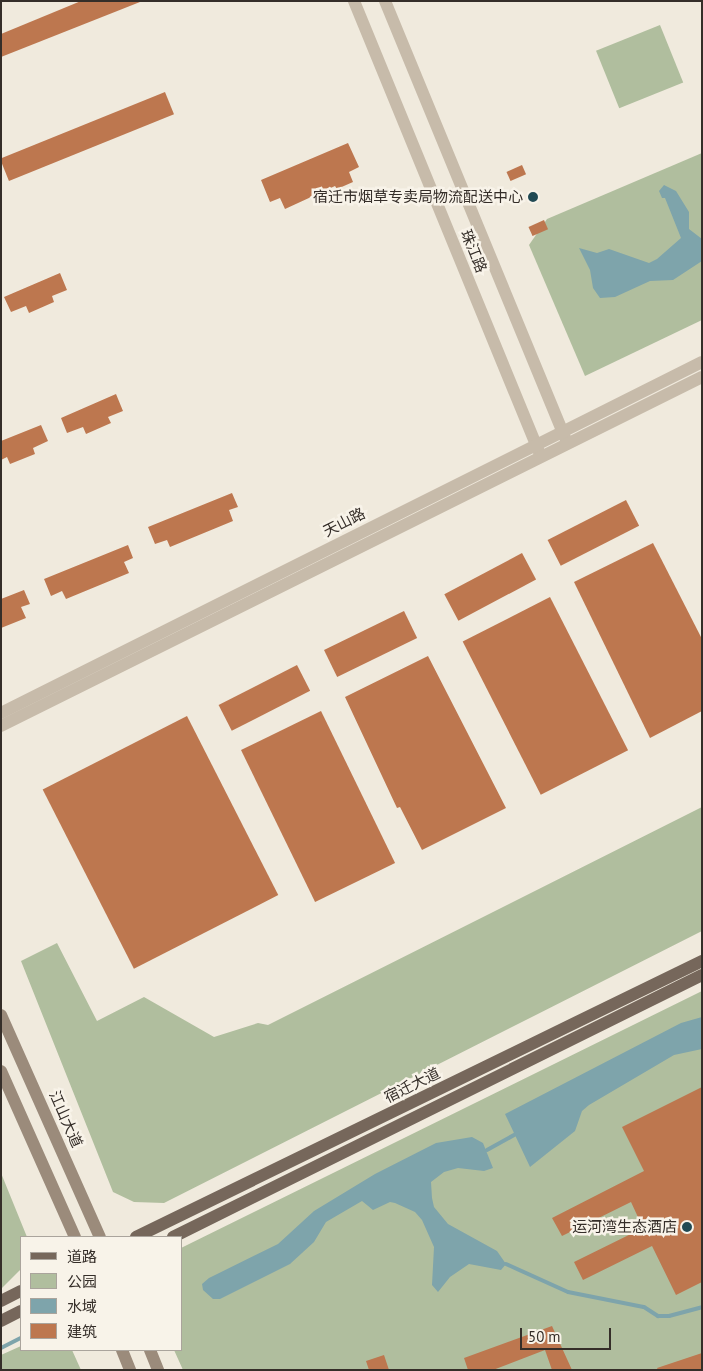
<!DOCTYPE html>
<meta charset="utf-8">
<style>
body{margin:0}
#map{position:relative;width:703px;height:1371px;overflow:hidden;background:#f0eadd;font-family:"PT Sans","Noto Sans SC",sans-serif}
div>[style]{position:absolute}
.green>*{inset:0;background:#b0be9e;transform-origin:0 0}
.water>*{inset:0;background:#7ea4ab}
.stream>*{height:4px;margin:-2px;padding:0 2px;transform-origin:2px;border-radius:2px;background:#7ea4ab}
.building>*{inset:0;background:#bd774f;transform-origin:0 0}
.tertiary>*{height:12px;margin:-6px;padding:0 6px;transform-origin:6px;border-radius:6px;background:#c7bbaa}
.secondary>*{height:12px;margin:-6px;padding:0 6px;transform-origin:6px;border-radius:6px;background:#9b8b7b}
.primary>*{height:12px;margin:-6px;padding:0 6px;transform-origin:6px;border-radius:6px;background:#76675b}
.dots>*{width:14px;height:14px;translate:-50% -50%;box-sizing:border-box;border:2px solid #f8f3e9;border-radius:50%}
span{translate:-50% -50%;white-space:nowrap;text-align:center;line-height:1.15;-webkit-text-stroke:5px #f8f3e9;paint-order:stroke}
.poi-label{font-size:15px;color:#352e29}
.right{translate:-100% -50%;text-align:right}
.street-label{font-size:15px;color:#352e29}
.frame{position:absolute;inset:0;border:2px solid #352e29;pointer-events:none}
.legend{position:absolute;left:20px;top:1236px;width:162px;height:115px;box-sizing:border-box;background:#f8f3e9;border:1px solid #aaa49c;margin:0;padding:6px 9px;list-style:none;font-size:15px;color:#352e29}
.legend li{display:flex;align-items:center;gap:10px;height:25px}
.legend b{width:25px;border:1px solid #aaa49c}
.scale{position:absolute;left:520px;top:1328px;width:91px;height:22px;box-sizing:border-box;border:2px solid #352e29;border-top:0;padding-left:6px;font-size:15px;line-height:18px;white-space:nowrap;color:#352e29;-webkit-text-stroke:4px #f8f3e9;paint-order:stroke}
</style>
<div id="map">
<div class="green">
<i style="left:660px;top:25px;width:62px;height:69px;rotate:68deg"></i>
<i style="clip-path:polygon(702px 153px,702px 320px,585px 376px,529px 245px,547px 219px)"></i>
<i style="clip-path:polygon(702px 807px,702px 931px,164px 1203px,134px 1202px,113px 1192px,21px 961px,57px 943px,97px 1021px,144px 997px,214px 1037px,258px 1023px,268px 1025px)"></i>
<i style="clip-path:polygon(702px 991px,702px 1370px,183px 1370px,174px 1350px,181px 1350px,181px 1248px)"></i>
<i style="clip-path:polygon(1px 1173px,27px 1237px,21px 1237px,21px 1269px,1px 1289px)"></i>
<i style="clip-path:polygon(21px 1346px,21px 1350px,72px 1350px,81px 1370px,1px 1370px,1px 1355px)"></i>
</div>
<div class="water">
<i style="clip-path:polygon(664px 185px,676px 191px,689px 212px,689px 229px,702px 239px,702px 261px,673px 280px,650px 281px,615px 297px,600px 298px,593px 288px,590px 270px,579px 248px,597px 253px,609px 249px,649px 263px,657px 259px,681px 238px,665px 198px,662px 198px,659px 191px)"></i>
<i style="clip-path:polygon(702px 1017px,702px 1049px,674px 1055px,589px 1105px,582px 1111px,575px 1131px,530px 1167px,505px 1114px,681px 1023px)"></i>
<i style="clip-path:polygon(472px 1137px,483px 1143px,493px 1168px,484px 1171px,458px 1168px,444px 1172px,431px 1182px,432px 1198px,434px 1207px,448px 1224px,497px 1251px,506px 1264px,501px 1270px,469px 1264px,450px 1277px,438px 1292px,432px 1285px,434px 1247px,422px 1220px,415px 1212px,395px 1203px,390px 1202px,373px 1210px,362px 1201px,326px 1222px,314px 1242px,290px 1264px,220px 1299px,213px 1299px,203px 1290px,202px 1284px,209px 1278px,278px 1244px,314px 1211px,375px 1174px,436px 1143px)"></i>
</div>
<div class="stream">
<i style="left:487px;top:1150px;width:35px;rotate:-29deg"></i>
<i style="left:506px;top:1264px;width:68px;rotate:24.3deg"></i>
<i style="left:568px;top:1292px;width:77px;rotate:11.2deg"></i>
<i style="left:644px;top:1307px;width:17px;rotate:33deg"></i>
<i style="left:658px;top:1316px;width:11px"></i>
<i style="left:669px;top:1316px;width:34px;rotate:-15deg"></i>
<i style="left:1px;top:1348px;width:22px;rotate:-27deg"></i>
</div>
<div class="building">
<i style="clip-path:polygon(81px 1px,140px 2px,1px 57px,1px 34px)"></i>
<i style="left:165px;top:92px;width:24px;height:178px;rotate:68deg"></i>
<i style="clip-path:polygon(348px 143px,359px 167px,349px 172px,353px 182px,337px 189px,335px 186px,285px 209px,280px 198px,270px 202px,261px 180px)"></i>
<i style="left:522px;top:165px;width:10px;height:17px;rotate:66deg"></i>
<i style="left:544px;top:220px;width:10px;height:17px;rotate:66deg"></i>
<i style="clip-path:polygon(60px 273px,67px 290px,52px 296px,54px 302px,29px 313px,26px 306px,11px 312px,4px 297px)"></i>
<i style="clip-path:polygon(116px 394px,123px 411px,108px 417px,111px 423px,86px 434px,83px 427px,67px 433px,61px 418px)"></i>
<i style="clip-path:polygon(41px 425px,48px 441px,33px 448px,35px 454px,10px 464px,7px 457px,1px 460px,1px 441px)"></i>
<i style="clip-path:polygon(232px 493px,238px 507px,229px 510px,233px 521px,170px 547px,167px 540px,155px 544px,148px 527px)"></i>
<i style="left:626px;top:500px;width:29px;height:88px;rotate:63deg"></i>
<i style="clip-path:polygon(653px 543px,702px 639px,702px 711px,650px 738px,574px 582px)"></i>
<i style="clip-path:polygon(128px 545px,133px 558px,124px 562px,129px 573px,66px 599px,62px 591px,51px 596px,44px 579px)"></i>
<i style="left:522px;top:553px;width:30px;height:88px;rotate:62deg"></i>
<i style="clip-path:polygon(24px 590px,30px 604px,21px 607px,26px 618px,1px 628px,1px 599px)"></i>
<i style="left:550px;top:597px;width:172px;height:98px;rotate:63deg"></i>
<i style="left:404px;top:611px;width:30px;height:89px;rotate:64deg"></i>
<i style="clip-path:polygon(428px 656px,506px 808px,422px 850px,400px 807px,397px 808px,345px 697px)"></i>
<i style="left:297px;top:665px;width:29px;height:88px;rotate:63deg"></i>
<i style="left:321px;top:711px;width:169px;height:89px;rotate:64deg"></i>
<i style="left:187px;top:716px;width:201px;height:162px;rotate:63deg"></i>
<i style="clip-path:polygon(702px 1087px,702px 1282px,676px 1295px,652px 1246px,583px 1280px,574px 1262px,643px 1228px,631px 1202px,562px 1236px,552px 1218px,644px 1171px,622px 1127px)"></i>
<i style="clip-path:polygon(552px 1326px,572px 1370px,552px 1370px,545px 1350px,493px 1370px,468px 1370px,464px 1358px)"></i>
<i style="clip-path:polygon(702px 1353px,702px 1370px,658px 1370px,657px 1368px)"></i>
<i style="clip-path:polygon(384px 1355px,389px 1370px,369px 1370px,366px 1361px)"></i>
</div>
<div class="tertiary">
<i style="left:354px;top:1px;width:487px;rotate:67.7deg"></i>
<i style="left:385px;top:1px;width:472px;rotate:67.6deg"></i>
<i style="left:1px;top:713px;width:784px;rotate:-26.6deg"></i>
<i style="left:1px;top:726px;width:783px;rotate:-26.47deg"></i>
</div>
<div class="secondary">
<i style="left:1px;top:1015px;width:243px;rotate:66deg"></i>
<i style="left:1px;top:1071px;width:182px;rotate:66deg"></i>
<i style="left:122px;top:1350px;width:22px;rotate:68deg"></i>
<i style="left:150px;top:1350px;width:22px;rotate:68deg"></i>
</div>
<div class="primary">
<i style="left:136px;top:1237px;width:630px;rotate:-26deg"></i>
<i style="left:173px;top:1237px;width:590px;rotate:-26.35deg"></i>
<i style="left:1px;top:1301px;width:22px;rotate:-27deg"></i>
<i style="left:1px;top:1321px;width:22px;rotate:-27deg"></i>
</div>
<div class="dots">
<i style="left:533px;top:197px;background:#214a54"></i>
<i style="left:687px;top:1227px;background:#214a54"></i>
</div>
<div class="poi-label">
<span class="right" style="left:523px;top:197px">宿迁市烟草专卖局物流配送中心</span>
<span class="right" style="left:677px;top:1227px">运河湾生态酒店</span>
</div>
<div class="street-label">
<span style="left:474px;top:251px;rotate:68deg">珠江路</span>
<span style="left:344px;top:522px;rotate:-27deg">天山路</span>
<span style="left:412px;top:1085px;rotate:-26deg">宿迁大道</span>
<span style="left:66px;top:1119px;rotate:66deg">江山大道</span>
</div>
<div class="frame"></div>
<ul class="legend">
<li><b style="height:6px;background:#76675b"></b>道路</li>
<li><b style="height:14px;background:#b0be9e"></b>公园</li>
<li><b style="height:14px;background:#7ea4ab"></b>水域</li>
<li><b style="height:14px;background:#bd774f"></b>建筑</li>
</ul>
<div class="scale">50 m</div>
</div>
